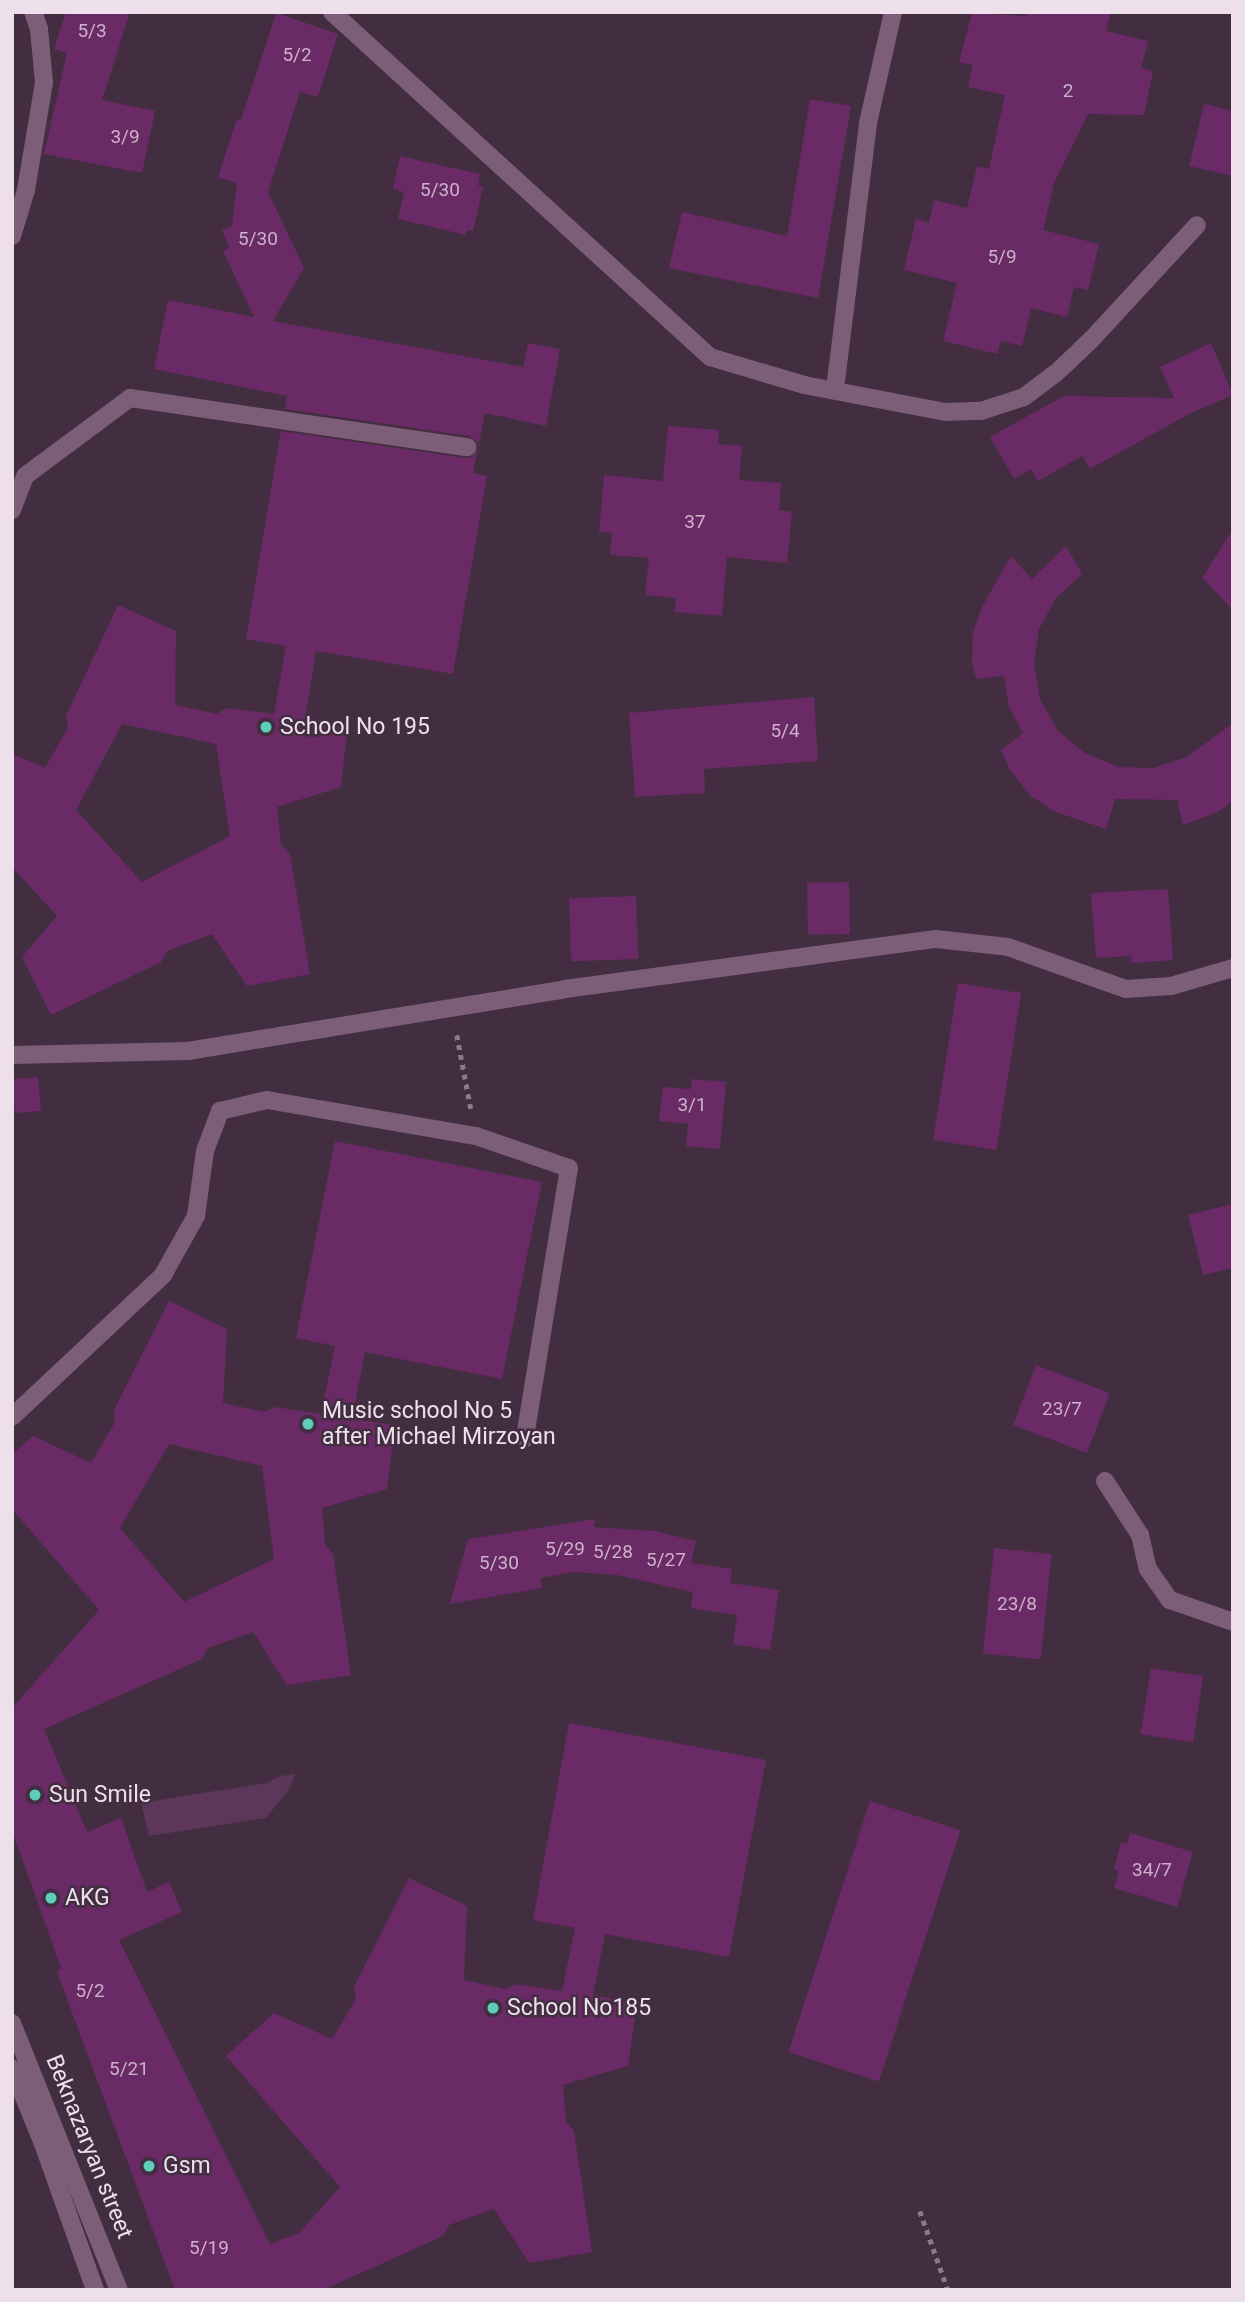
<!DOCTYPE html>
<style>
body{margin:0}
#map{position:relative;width:1245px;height:2302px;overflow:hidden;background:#422e40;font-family:Roboto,sans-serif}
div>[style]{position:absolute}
.green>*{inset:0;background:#5c3759}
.building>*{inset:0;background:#6a2a66;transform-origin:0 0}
.path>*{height:4.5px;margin-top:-2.25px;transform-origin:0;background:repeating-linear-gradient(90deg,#8a7988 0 5px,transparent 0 10px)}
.service>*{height:18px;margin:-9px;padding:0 9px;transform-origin:9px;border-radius:9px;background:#7c5e78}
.tertiary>*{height:18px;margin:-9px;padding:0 9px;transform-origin:9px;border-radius:9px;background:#7c5e78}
.dots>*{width:19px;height:19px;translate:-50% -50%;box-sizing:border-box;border:4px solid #422e40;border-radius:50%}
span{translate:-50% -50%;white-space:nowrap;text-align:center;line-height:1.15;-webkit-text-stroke:5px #422e40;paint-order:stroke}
.number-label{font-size:19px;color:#ccb2ca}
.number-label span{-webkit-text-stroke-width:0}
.poi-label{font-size:23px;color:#ede0eb}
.left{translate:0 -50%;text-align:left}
.street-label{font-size:23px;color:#ede0eb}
.frame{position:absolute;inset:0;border:14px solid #ede0eb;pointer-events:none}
</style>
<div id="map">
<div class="green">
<i style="clip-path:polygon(295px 1774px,290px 1788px,266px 1818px,149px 1836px,141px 1803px,266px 1783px,281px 1776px)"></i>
</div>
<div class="building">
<i style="clip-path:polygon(66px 12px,130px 12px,102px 100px,155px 111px,142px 173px,44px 154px,67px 53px,54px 49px)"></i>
<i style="clip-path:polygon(1028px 12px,1111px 12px,1106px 31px,1148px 41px,1141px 68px,1153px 71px,1144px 115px,1088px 114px,1054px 183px,1043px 230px,1099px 244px,1088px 290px,1074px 287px,1067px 317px,1031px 308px,1022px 346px,1001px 341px,997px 354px,943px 341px,957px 283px,904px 270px,916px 219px,929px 223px,934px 200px,967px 208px,977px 166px,989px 169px,1005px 95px,968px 87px,973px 65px,959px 62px,972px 13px,1026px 16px)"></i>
<i style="clip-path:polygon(evenodd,276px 13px,338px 34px,318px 97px,300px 92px,268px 192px,304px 268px,273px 321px,523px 367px,528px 343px,560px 349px,546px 426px,485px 413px,473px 473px,487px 476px,453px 674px,316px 651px,305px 718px,348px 723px,341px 787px,277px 807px,281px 845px,290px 854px,310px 974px,247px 986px,212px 934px,167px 951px,161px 962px,51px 1015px,22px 957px,57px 916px,12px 867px,12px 754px,45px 768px,68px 728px,66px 716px,118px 605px,176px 631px,175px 705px,216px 714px,227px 708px,274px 714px,286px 646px,246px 639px,281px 431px,465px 458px,472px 457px,478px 449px,477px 442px,469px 436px,285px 409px,287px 396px,154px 369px,168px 300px,254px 317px,223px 251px,230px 248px,222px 230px,232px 226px,237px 183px,218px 177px,237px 119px,241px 120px,276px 13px,122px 724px,216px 744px,230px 836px,142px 882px,76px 810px,122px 724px)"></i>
<i style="clip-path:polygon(810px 99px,851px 106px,818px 298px,669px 268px,682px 212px,787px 236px)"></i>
<i style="clip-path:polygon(1204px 104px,1233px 111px,1233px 176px,1189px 166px)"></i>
<i style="clip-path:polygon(400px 156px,480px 174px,478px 185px,483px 187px,473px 231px,467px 230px,466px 235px,398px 219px,404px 192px,393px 189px)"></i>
<i style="clip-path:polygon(1211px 343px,1233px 395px,1191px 413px,1090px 469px,1082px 456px,1038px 481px,1031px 469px,1014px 479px,990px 437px,1064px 396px,1174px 398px,1160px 367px)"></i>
<i style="clip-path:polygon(668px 426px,719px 430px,718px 444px,742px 446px,739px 480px,781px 483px,779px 510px,792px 512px,787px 563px,727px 557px,722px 616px,675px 612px,676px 598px,645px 595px,649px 558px,610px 555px,612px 533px,599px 532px,604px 475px,663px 481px)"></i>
<i style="clip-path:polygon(1233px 529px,1233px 610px,1202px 578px)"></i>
<i style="clip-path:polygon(1066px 546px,1082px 574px,1056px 598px,1039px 629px,1034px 664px,1040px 699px,1058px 731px,1085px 753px,1118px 767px,1153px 768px,1187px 757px,1233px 723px,1233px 801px,1218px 812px,1183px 825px,1177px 800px,1115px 799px,1106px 829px,1056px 812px,1031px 796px,1010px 770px,1001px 750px,1023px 733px,1009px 707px,1004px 676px,976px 679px,972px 663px,973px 633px,982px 607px,1011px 556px,1032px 579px)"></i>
<i style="clip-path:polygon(814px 697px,818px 761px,704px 769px,705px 793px,635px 797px,629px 713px)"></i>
<i style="left:849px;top:882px;width:52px;height:42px;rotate:89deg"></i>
<i style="clip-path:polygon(1168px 889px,1173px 960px,1132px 963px,1131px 956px,1096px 958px,1091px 893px)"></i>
<i style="left:636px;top:896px;width:63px;height:67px;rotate:88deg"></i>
<i style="left:958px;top:983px;width:64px;height:159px;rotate:9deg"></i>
<i style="left:38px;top:1077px;width:34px;height:26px;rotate:85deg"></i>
<i style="clip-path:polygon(692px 1079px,726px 1082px,720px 1149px,686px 1146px,688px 1124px,659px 1121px,663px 1087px,691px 1089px)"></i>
<i style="clip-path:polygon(evenodd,335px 1141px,542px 1182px,502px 1379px,365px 1352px,352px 1419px,395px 1425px,387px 1489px,322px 1508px,325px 1545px,333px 1554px,351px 1675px,287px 1685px,253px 1632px,208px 1648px,202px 1659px,44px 1729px,87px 1832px,121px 1818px,147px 1892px,169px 1882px,182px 1912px,119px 1940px,270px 2244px,299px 2233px,340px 2187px,226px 2056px,274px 2013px,332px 2039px,356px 1999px,354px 1987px,409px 1878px,467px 1906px,464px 1980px,505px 1989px,516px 1984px,562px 1991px,575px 1928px,533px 1920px,569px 1723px,766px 1760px,729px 1957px,605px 1934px,593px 1995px,637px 2003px,628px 2066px,563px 2085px,566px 2122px,574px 2131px,592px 2252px,529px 2263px,494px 2209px,449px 2225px,443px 2236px,323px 2290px,175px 2290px,57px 1972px,61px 1968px,12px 1830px,12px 1708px,99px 1610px,12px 1509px,12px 1455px,33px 1436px,91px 1463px,115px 1422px,114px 1410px,169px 1301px,227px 1329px,223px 1403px,264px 1412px,275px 1407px,321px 1414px,335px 1346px,296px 1338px,335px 1141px,169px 1444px,262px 1466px,274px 1559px,184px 1602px,120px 1528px,169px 1444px)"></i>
<i style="clip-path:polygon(1233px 1204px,1233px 1268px,1203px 1275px,1188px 1215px)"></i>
<i style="left:1036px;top:1365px;width:79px;height:64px;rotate:21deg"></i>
<i style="clip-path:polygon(595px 1519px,594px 1527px,654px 1531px,696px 1541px,691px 1563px,732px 1569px,730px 1583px,779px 1590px,770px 1650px,733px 1644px,737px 1615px,691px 1608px,693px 1592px,617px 1575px,574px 1572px,540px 1578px,542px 1588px,450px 1604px,468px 1539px)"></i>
<i style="left:994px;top:1548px;width:58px;height:106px;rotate:6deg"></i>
<i style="left:1151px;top:1668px;width:53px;height:67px;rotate:9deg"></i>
<i style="left:870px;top:1801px;width:95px;height:264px;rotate:18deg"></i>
<i style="clip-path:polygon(1130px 1833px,1193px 1852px,1177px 1907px,1114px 1888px,1119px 1871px,1114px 1869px,1121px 1842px,1127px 1844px)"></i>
</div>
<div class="path">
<i style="left:457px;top:1035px;width:75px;rotate:79.3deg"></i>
<i style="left:920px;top:2211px;width:84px;rotate:70.5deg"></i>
</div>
<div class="service">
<i style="left:332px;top:12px;width:512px;rotate:42.39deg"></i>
<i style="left:710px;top:357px;width:98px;rotate:16.6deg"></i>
<i style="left:804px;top:385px;width:144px;rotate:10.8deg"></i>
<i style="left:945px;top:412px;width:36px;rotate:-2deg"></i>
<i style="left:981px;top:411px;width:45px;rotate:-18deg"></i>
<i style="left:1024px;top:397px;width:39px;rotate:-37deg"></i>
<i style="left:1055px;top:374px;width:50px;rotate:-43.4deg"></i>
<i style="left:1091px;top:340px;width:156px;rotate:-47.3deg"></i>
<i style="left:12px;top:236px;width:48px;rotate:-73.1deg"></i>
<i style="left:26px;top:190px;width:109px;rotate:-80.5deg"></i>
<i style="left:44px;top:83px;width:54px;rotate:-95.3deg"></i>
<i style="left:39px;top:29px;width:18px;rotate:-109deg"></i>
<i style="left:835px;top:389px;width:268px;rotate:-82.9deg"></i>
<i style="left:868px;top:123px;width:114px;rotate:-77.3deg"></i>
<i style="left:12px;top:510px;width:36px;rotate:-69deg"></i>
<i style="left:25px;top:476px;width:131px;rotate:-36.6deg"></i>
<i style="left:130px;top:398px;width:341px;rotate:8.3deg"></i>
<i style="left:12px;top:1055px;width:176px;rotate:-1.3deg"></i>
<i style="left:188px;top:1051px;width:382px;rotate:-9.3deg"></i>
<i style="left:565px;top:989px;width:374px;rotate:-7.7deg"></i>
<i style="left:936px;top:939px;width:72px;rotate:6.3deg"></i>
<i style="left:1008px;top:947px;width:125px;rotate:19.6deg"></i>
<i style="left:1126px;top:989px;width:45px;rotate:-3.8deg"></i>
<i style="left:1171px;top:986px;width:65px;rotate:-16.2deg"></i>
<i style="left:12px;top:1417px;width:207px;rotate:-43.2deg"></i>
<i style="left:163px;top:1275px;width:68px;rotate:-60.8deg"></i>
<i style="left:196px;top:1216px;width:66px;rotate:-82.1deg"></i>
<i style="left:205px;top:1151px;width:43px;rotate:-69.4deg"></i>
<i style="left:220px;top:1111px;width:48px;rotate:-13.2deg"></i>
<i style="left:267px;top:1100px;width:212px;rotate:9.8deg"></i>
<i style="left:476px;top:1136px;width:98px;rotate:19deg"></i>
<i style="left:569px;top:1168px;width:274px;rotate:99.3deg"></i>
<i style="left:1105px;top:1481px;width:64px;rotate:57.1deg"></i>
<i style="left:1140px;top:1535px;width:35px;rotate:77deg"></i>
<i style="left:1148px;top:1569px;width:38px;rotate:55deg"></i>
<i style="left:1170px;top:1600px;width:67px;rotate:19.2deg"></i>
</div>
<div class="tertiary">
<i style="left:12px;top:2023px;width:288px;rotate:68.2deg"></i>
<i style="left:12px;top:2068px;width:79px;rotate:67.7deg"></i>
<i style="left:42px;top:2141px;width:158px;rotate:70.4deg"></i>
</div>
<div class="dots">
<i style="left:266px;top:727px;background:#5cceba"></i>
<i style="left:308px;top:1424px;background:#5cceba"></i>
<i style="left:35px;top:1795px;background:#5cceba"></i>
<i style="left:51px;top:1898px;background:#5cceba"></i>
<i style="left:493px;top:2008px;background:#5cceba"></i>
<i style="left:149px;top:2166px;background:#5cceba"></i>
</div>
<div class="number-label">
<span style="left:92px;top:31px">5/3</span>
<span style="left:297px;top:55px">5/2</span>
<span style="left:1068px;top:91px">2</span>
<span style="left:125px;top:137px">3/9</span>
<span style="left:440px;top:190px">5/30</span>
<span style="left:258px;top:239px">5/30</span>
<span style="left:1002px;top:257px">5/9</span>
<span style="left:695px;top:522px">37</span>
<span style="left:785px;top:731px">5/4</span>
<span style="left:692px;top:1105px">3/1</span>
<span style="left:1062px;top:1409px">23/7</span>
<span style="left:565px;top:1549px">5/29</span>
<span style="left:613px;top:1552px">5/28</span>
<span style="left:666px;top:1560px">5/27</span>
<span style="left:499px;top:1563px">5/30</span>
<span style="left:1017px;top:1604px">23/8</span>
<span style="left:1152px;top:1870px">34/7</span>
<span style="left:90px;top:1991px">5/2</span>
<span style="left:129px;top:2069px">5/21</span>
<span style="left:209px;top:2248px">5/19</span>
</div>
<div class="poi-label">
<span class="left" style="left:280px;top:727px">School No 195</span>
<span class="left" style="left:322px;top:1424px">Music school No 5<br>after Michael Mirzoyan</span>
<span class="left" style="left:49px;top:1795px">Sun Smile</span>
<span class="left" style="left:65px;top:1898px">AKG</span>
<span class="left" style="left:507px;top:2008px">School No185</span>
<span class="left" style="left:163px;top:2166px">Gsm</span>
</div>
<div class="street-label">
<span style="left:89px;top:2147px;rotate:68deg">Beknazaryan street</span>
</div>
<div class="frame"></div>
</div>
